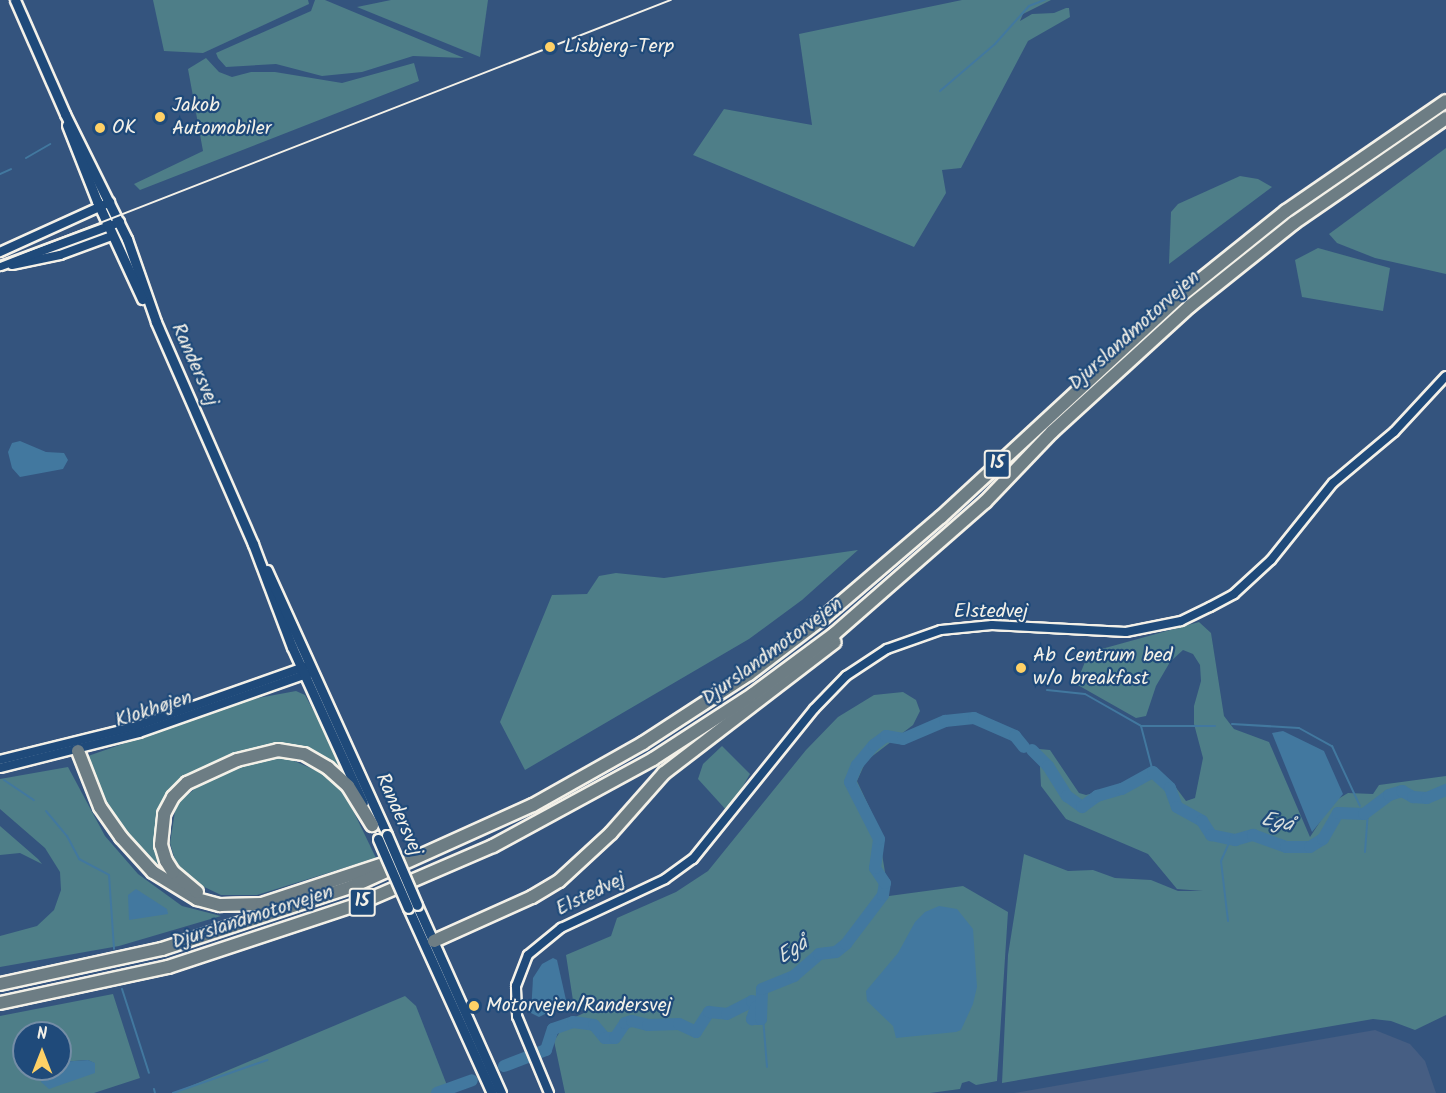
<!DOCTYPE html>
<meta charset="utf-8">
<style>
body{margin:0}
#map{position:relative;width:1446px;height:1093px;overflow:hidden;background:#34547e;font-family:Kalam,sans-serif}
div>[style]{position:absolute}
.built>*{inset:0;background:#465e83}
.green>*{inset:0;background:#4e7e88}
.water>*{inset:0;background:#42789f}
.stream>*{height:2px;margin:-1px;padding:0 1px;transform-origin:1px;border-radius:1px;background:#42789f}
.river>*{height:12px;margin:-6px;padding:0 6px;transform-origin:6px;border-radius:6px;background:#42789f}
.roads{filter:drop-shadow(2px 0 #f4f1e8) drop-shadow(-2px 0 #f4f1e8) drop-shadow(0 2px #f4f1e8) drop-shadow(0 -2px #f4f1e8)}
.tertiary>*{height:8px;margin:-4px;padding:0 4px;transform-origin:4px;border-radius:4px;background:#1f4a7a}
.secondary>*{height:9px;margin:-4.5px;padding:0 4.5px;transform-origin:4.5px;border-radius:4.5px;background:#1f4a7a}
.motorway>*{height:12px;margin:-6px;padding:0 6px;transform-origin:6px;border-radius:6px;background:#6d7d84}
.tram>*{height:1.5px;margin:-0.75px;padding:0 0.75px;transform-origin:0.75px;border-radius:0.75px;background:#f4f1e8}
.bridges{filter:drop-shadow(2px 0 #f4f1e8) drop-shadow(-2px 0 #f4f1e8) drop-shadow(0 2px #f4f1e8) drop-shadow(0 -2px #f4f1e8)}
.secondary-bridge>*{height:9px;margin:-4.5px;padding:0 4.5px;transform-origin:4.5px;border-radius:4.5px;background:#1f4a7a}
.dots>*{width:16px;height:16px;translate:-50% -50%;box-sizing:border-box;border:3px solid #1f4a7a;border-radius:50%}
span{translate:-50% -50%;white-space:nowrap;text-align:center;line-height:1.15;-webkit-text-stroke:4.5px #1f4a7a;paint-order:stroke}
.shield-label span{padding:2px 4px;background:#1f4a7a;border:2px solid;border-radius:4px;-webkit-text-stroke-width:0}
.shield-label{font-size:18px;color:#f4f1e8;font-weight:700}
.poi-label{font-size:20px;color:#f4f1e8}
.left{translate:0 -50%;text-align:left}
.street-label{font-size:20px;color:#f4f1e8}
.water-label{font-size:21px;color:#d9dfdd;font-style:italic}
.north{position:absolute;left:12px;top:1021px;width:60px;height:60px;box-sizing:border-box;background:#1f4a7a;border:2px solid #748da6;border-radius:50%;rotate:0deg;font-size:16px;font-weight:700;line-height:24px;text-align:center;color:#f4f1e8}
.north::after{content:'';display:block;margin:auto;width:21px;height:27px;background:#ffd166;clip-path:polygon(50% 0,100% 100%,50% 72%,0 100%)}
</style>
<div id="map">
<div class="built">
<i style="clip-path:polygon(1375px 1030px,1410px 1044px,1425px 1061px,1436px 1093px,1014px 1093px)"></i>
</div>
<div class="green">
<i style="clip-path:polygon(153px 0,308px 0,309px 4px,203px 53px,164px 51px)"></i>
<i style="clip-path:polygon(315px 0,325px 0,464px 58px,413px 56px,362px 72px,322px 76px,276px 64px,226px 67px,218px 58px,216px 53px,311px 11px)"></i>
<i style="clip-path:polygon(391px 0,488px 0,480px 57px,357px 7px)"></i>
<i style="clip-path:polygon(962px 0,1051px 0,1023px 14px,1020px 21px,1032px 14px,1054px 13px,1066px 8px,1069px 8px,1070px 17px,1028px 41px,961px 168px,942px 170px,946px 193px,914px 247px,693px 155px,724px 109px,812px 125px,799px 34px)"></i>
<i style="clip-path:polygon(206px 58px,219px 72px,232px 77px,251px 72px,275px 72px,342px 83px,414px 63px,419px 81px,140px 190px,134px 184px,203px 151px,188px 69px)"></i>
<i style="clip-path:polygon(1446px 148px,1446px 274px,1375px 258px,1337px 243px,1329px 234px)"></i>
<i style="clip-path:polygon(1240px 176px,1258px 179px,1272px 187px,1169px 264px,1171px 212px,1178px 204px)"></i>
<i style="clip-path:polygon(1318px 248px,1390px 268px,1383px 311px,1302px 297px,1295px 260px)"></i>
<i style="clip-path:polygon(858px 550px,802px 600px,749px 639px,525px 770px,500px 722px,552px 595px,587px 594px,599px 576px,616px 573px,664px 578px)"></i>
<i style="clip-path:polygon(1199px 622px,1211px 633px,1224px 716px,1234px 729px,1269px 742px,1310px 837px,1333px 802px,1348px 793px,1373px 794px,1379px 785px,1446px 776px,1446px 1015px,1415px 1030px,1391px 1021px,1373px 1019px,1002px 1083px,1008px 955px,1024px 854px,1068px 871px,1093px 870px,1115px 878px,1151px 880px,1178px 891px,1203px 891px,1177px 889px,1148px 854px,1066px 819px,1041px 786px,1039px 749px,1050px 750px,1079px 793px,1086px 795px,1159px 775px,1174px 785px,1186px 801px,1195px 798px,1203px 758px,1194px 724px,1194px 706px,1201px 681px,1200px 665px,1193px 654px,1183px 650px,1170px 662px,1156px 686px,1146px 716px,1136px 718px,1076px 684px,1087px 657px,1098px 650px)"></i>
<i style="clip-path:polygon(296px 691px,305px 695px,352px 782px,321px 756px,301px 749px,192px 776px,159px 817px,176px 883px,128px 840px,98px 789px,88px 756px,252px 699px)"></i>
<i style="clip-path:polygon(903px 692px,916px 700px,920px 711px,913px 725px,866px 761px,857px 781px,877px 824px,889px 896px,963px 886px,1008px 912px,997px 1081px,976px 1085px,969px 1081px,962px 1083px,960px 1089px,930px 1093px,565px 1093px,554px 1041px,567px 1021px,586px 1012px,574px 1007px,566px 955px,611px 936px,617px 918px,676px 892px,708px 871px,806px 750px,838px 717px,874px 695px)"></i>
<i style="clip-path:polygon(722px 746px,750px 774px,728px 812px,698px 779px,703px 764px)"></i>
<i style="clip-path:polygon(285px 757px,329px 776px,348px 800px,376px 858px,257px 895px,221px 895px,194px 882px,176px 863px,170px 843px,176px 805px,199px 785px,240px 766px)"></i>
<i style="clip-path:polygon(68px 767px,105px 836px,138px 874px,182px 906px,221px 916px,119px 946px,0 967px,0 936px,37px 926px,54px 910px,61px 890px,60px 872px,45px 848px,0 809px,0 779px)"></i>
<i style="clip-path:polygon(0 826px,38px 859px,42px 864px,20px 853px,0 855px)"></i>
<i style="clip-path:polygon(evenodd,113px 994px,140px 1078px,94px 1093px,0 1093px,0 1016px,113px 994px,24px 1033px,60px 1033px,60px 1062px,88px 1060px,94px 1063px,94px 1073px,24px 1069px,24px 1033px)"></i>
<i style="clip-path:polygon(405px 996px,416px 1006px,450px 1093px,174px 1093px)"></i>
</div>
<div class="water">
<i style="clip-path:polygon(20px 441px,46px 452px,64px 453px,68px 460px,63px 469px,20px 477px,12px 468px,8px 452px,12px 443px)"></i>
<i style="clip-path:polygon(1283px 731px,1324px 751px,1343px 794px,1312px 832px,1272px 733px)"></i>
<i style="clip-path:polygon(136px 889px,167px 909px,168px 914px,129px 920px,128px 895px)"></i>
<i style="clip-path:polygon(939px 906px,957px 909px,973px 929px,977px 987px,973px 1004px,961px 1030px,956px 1032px,896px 1038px,893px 1026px,867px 1001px,866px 991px,898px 953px,915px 922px,925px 912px)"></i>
<i style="clip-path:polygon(553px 958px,557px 960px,566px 1000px,565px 1004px,539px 1017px,531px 1013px,533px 978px,542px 964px)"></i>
<i style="clip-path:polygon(88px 1060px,95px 1063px,95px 1073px,49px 1089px,41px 1082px,44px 1069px,60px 1069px,60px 1062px)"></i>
</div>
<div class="stream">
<i style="left:940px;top:91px;width:72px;rotate:-40.5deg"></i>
<i style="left:995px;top:44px;width:51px;rotate:-48.2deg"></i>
<i style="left:1029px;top:6px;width:17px;rotate:-21deg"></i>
<i style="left:26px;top:158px;width:28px;rotate:-30deg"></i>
<i style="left:0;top:174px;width:12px;rotate:-24deg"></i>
<i style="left:1047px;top:690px;width:38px;rotate:6deg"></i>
<i style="left:1085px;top:694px;width:64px;rotate:29.7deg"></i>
<i style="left:1141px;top:726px;width:74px"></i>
<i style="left:1232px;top:724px;width:67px;rotate:3.4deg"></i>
<i style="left:1299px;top:728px;width:38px;rotate:29deg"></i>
<i style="left:1332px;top:746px;width:66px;rotate:65deg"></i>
<i style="left:1141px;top:726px;width:48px;rotate:75.4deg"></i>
<i style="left:4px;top:780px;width:36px;rotate:34deg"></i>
<i style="left:46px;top:811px;width:33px;rotate:50deg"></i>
<i style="left:67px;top:836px;width:26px;rotate:62deg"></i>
<i style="left:79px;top:859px;width:34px;rotate:28deg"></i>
<i style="left:109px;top:875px;width:74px;rotate:86.1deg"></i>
<i style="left:1365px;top:852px;width:41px;rotate:-85.8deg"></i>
<i style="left:1228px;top:921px;width:60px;rotate:-96.7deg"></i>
<i style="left:1221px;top:861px;width:24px;rotate:-66deg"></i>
<i style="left:122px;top:989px;width:88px;rotate:72.2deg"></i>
<i style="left:763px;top:1017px;width:50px;rotate:85.4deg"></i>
<i style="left:154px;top:1089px;width:4px;rotate:76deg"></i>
<i style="left:173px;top:1093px;width:100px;rotate:-19.3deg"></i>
</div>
<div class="river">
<i style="left:1032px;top:750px;width:23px;rotate:45deg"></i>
<i style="left:1048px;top:766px;width:36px;rotate:58deg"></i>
<i style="left:1067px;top:796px;width:19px;rotate:36deg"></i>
<i style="left:1082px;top:807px;width:19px;rotate:-36deg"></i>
<i style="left:1097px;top:796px;width:26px;rotate:-16deg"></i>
<i style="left:1122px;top:789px;width:35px;rotate:-29deg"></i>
<i style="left:1153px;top:772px;width:23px;rotate:43deg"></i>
<i style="left:1170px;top:788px;width:20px;rotate:70deg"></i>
<i style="left:1177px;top:807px;width:29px;rotate:29deg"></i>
<i style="left:1202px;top:821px;width:17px;rotate:57deg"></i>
<i style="left:1211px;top:835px;width:25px;rotate:12deg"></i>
<i style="left:1235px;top:840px;width:19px;rotate:-16deg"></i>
<i style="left:1253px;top:835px;width:35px;rotate:20deg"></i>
<i style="left:1286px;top:847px;width:24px"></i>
<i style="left:1310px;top:847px;width:15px;rotate:-32deg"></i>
<i style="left:1323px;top:839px;width:30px;rotate:-60deg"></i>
<i style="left:1338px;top:813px;width:26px;rotate:2deg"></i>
<i style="left:1364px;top:814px;width:31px;rotate:-37deg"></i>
<i style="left:1389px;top:795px;width:14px;rotate:-17deg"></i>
<i style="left:1402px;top:791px;width:13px;rotate:29deg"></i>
<i style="left:1413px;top:797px;width:14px;rotate:4deg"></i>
<i style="left:1427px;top:798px;width:21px;rotate:-23deg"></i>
<i style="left:504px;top:1066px;width:45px;rotate:-20.9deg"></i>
<i style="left:546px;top:1050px;width:22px;rotate:-72deg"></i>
<i style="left:553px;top:1029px;width:21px;rotate:-19deg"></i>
<i style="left:573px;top:1022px;width:21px;rotate:8deg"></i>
<i style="left:594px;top:1025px;width:17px;rotate:50deg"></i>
<i style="left:605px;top:1038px;width:10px"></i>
<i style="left:615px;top:1038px;width:18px;rotate:-56deg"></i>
<i style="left:625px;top:1023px;width:7px;rotate:-16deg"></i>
<i style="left:632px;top:1021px;width:16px;rotate:14deg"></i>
<i style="left:648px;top:1025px;width:31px;rotate:-2deg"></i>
<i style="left:679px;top:1024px;width:19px;rotate:25deg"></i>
<i style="left:696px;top:1032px;width:24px;rotate:-57deg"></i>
<i style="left:709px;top:1012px;width:18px;rotate:6deg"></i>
<i style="left:727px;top:1014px;width:28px;rotate:-27deg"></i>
<i style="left:752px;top:1001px;width:7px;rotate:56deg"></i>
<i style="left:756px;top:1007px;width:13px;rotate:108deg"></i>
<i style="left:752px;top:1019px;width:9px"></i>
<i style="left:761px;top:1019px;width:30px;rotate:-88deg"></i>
<i style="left:762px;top:989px;width:35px;rotate:-22deg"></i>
<i style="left:794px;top:976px;width:33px;rotate:-41deg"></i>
<i style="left:819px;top:954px;width:17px;rotate:-7deg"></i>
<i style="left:836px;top:952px;width:13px;rotate:-39deg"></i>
<i style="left:846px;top:944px;width:61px;rotate:-52.9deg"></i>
<i style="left:883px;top:895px;width:12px;rotate:-81deg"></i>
<i style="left:885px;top:883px;width:18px;rotate:-124deg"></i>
<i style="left:875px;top:868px;width:29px;rotate:-82deg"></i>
<i style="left:879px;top:839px;width:64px;rotate:-117deg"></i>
<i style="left:850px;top:782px;width:18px;rotate:-68deg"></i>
<i style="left:857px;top:765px;width:26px;rotate:-50deg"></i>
<i style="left:874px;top:745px;width:15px;rotate:-37deg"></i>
<i style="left:886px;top:736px;width:17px;rotate:10deg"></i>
<i style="left:903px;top:739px;width:46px;rotate:-23.2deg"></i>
<i style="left:945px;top:721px;width:29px;rotate:-6deg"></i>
<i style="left:974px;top:718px;width:45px;rotate:23.7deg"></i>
<i style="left:1015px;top:736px;width:14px;rotate:51deg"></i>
<i style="left:437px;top:1093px;width:37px;rotate:-20deg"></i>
</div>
<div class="roads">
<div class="tertiary">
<i style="left:0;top:252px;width:121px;rotate:-24.4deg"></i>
<i style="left:12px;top:265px;width:49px;rotate:-11.8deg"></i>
<i style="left:60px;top:255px;width:55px;rotate:-20.1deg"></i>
<i style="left:1px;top:266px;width:127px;rotate:-20.3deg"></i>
<i style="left:0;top:760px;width:141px;rotate:-13.9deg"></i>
<i style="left:137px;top:726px;width:179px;rotate:-19.5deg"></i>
<i style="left:0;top:768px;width:143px;rotate:-14.1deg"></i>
<i style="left:139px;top:733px;width:180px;rotate:-19.4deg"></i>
<i style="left:549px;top:1093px;width:83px;rotate:-112.6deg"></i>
<i style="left:517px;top:1016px;width:30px;rotate:-92deg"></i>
<i style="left:516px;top:986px;width:33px;rotate:-69deg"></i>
<i style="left:528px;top:955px;width:43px;rotate:-39.3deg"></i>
<i style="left:561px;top:928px;width:115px;rotate:-25.2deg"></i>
<i style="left:665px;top:879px;width:34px;rotate:-36deg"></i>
<i style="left:693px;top:859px;width:193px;rotate:-51.1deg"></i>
<i style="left:814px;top:709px;width:46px;rotate:-45.9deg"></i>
<i style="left:846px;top:676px;width:49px;rotate:-33.4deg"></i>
<i style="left:887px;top:649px;width:57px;rotate:-19.4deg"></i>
<i style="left:941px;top:630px;width:51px;rotate:-5.6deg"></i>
<i style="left:992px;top:625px;width:134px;rotate:3deg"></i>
<i style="left:1126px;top:632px;width:56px;rotate:-11.3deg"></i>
<i style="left:1181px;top:621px;width:32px;rotate:-26deg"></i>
<i style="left:1210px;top:607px;width:27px;rotate:-28deg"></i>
<i style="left:1234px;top:594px;width:50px;rotate:-42.6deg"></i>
<i style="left:1271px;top:560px;width:99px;rotate:-51.2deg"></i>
<i style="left:1333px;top:483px;width:80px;rotate:-39.9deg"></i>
<i style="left:1394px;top:432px;width:76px;rotate:-47.1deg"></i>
</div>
<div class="secondary">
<i style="left:15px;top:0;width:124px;rotate:66.3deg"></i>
<i style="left:65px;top:114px;width:140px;rotate:63.6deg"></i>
<i style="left:127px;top:239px;width:88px;rotate:70.7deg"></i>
<i style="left:156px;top:322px;width:242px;rotate:66.4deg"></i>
<i style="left:253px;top:544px;width:110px;rotate:69.3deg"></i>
<i style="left:292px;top:647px;width:171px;rotate:65.5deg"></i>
<i style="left:67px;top:125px;width:82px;rotate:68.5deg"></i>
<i style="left:97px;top:201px;width:108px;rotate:65.3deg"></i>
<i style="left:267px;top:570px;width:291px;rotate:65.6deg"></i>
<i style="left:417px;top:905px;width:206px;rotate:65.9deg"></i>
<i style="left:408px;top:908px;width:203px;rotate:65.6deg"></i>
</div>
<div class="motorway">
<i style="left:78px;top:751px;width:60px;rotate:68.6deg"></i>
<i style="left:100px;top:807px;width:37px;rotate:55deg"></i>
<i style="left:121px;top:837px;width:47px;rotate:47.6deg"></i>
<i style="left:153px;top:872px;width:52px;rotate:31.5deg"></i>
<i style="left:197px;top:899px;width:24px;rotate:15deg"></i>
<i style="left:220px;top:905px;width:42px;rotate:-1.4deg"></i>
<i style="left:262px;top:904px;width:143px;rotate:-18.3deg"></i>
<i style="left:197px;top:892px;width:31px;rotate:-140deg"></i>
<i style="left:173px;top:872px;width:13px;rotate:-122deg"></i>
<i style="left:166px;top:861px;width:17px;rotate:-107deg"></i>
<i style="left:161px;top:845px;width:31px;rotate:-84deg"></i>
<i style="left:164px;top:814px;width:19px;rotate:-62deg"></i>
<i style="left:173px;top:797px;width:20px;rotate:-45deg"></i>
<i style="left:187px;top:783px;width:55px;rotate:-24.7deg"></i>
<i style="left:237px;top:760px;width:42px;rotate:-13.7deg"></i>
<i style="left:278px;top:750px;width:26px;rotate:9deg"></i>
<i style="left:304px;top:754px;width:28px;rotate:30deg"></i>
<i style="left:328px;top:768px;width:27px;rotate:42deg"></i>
<i style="left:348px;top:786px;width:46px;rotate:58.4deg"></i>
<i style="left:434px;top:941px;width:107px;rotate:-24.2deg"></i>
<i style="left:532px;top:897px;width:31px;rotate:-31deg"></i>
<i style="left:559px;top:881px;width:71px;rotate:-42.7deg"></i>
<i style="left:611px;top:833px;width:80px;rotate:-48.5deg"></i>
<i style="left:664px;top:773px;width:215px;rotate:-37.5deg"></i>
<i style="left:0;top:984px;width:166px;rotate:-12.2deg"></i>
<i style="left:162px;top:949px;width:199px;rotate:-18.2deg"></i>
<i style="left:351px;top:887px;width:200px;rotate:-24.3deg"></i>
<i style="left:533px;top:805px;width:126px;rotate:-29.4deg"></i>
<i style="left:643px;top:743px;width:126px;rotate:-33.1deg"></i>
<i style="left:749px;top:674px;width:93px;rotate:-37.1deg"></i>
<i style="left:823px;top:618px;width:155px;rotate:-40.6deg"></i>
<i style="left:941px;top:517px;width:324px;rotate:-42.7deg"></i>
<i style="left:1179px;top:297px;width:137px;rotate:-38.8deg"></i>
<i style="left:1286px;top:211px;width:194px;rotate:-34.5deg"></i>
<i style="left:0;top:1003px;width:172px;rotate:-12.1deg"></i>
<i style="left:168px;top:967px;width:198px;rotate:-18.3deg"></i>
<i style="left:356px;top:905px;width:149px;rotate:-23.3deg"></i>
<i style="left:493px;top:846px;width:182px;rotate:-28.5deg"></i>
<i style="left:653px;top:759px;width:119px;rotate:-33deg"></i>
<i style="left:753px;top:694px;width:101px;rotate:-36.5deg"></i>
<i style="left:834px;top:634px;width:201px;rotate:-41.2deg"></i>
<i style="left:985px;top:502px;width:97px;rotate:-46.3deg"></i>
<i style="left:1052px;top:432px;width:187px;rotate:-42.4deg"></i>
<i style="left:1190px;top:306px;width:133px;rotate:-38.6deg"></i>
<i style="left:1294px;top:223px;width:185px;rotate:-34.6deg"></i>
</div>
</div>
<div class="tram">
<i style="left:0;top:262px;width:720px;rotate:-21.33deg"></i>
</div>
<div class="bridges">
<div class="secondary-bridge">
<i style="left:387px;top:835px;width:76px;rotate:66.8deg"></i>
<i style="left:378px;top:839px;width:75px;rotate:66.5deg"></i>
</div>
</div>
<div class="dots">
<i style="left:550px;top:47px;background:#ffd166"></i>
<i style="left:160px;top:117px;background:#ffd166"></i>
<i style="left:100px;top:128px;background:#ffd166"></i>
<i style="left:1021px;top:668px;background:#ffd166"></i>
<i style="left:474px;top:1006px;background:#ffd166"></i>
</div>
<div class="shield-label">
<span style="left:997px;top:464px">15</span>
<span style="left:362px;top:902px">15</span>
</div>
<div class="poi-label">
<span class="left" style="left:564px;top:47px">Lisbjerg-Terp</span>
<span class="left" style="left:172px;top:118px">Jakob<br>Automobiler</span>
<span class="left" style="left:112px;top:128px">OK</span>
<span class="left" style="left:1033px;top:668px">Ab Centrum bed<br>w/o breakfast</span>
<span class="left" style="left:486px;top:1006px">Motorvejen/Randersvej</span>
</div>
<div class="street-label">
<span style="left:1135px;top:331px;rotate:-42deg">Djurslandmotorvejen</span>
<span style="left:194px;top:365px;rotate:66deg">Randersvej</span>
<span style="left:991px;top:612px">Elstedvej</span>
<span style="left:773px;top:652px;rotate:-36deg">Djurslandmotorvejen</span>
<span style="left:154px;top:710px;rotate:-18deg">Klokhøjen</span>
<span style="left:398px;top:815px;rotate:66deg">Randersvej</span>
<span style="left:591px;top:895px;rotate:-26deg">Elstedvej</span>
<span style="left:253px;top:918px;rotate:-18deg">Djurslandmotorvejen</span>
</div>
<div class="water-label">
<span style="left:1277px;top:823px;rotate:12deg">Egå</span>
<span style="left:793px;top:951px;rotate:-33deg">Egå</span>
</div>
<div class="north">N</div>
</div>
